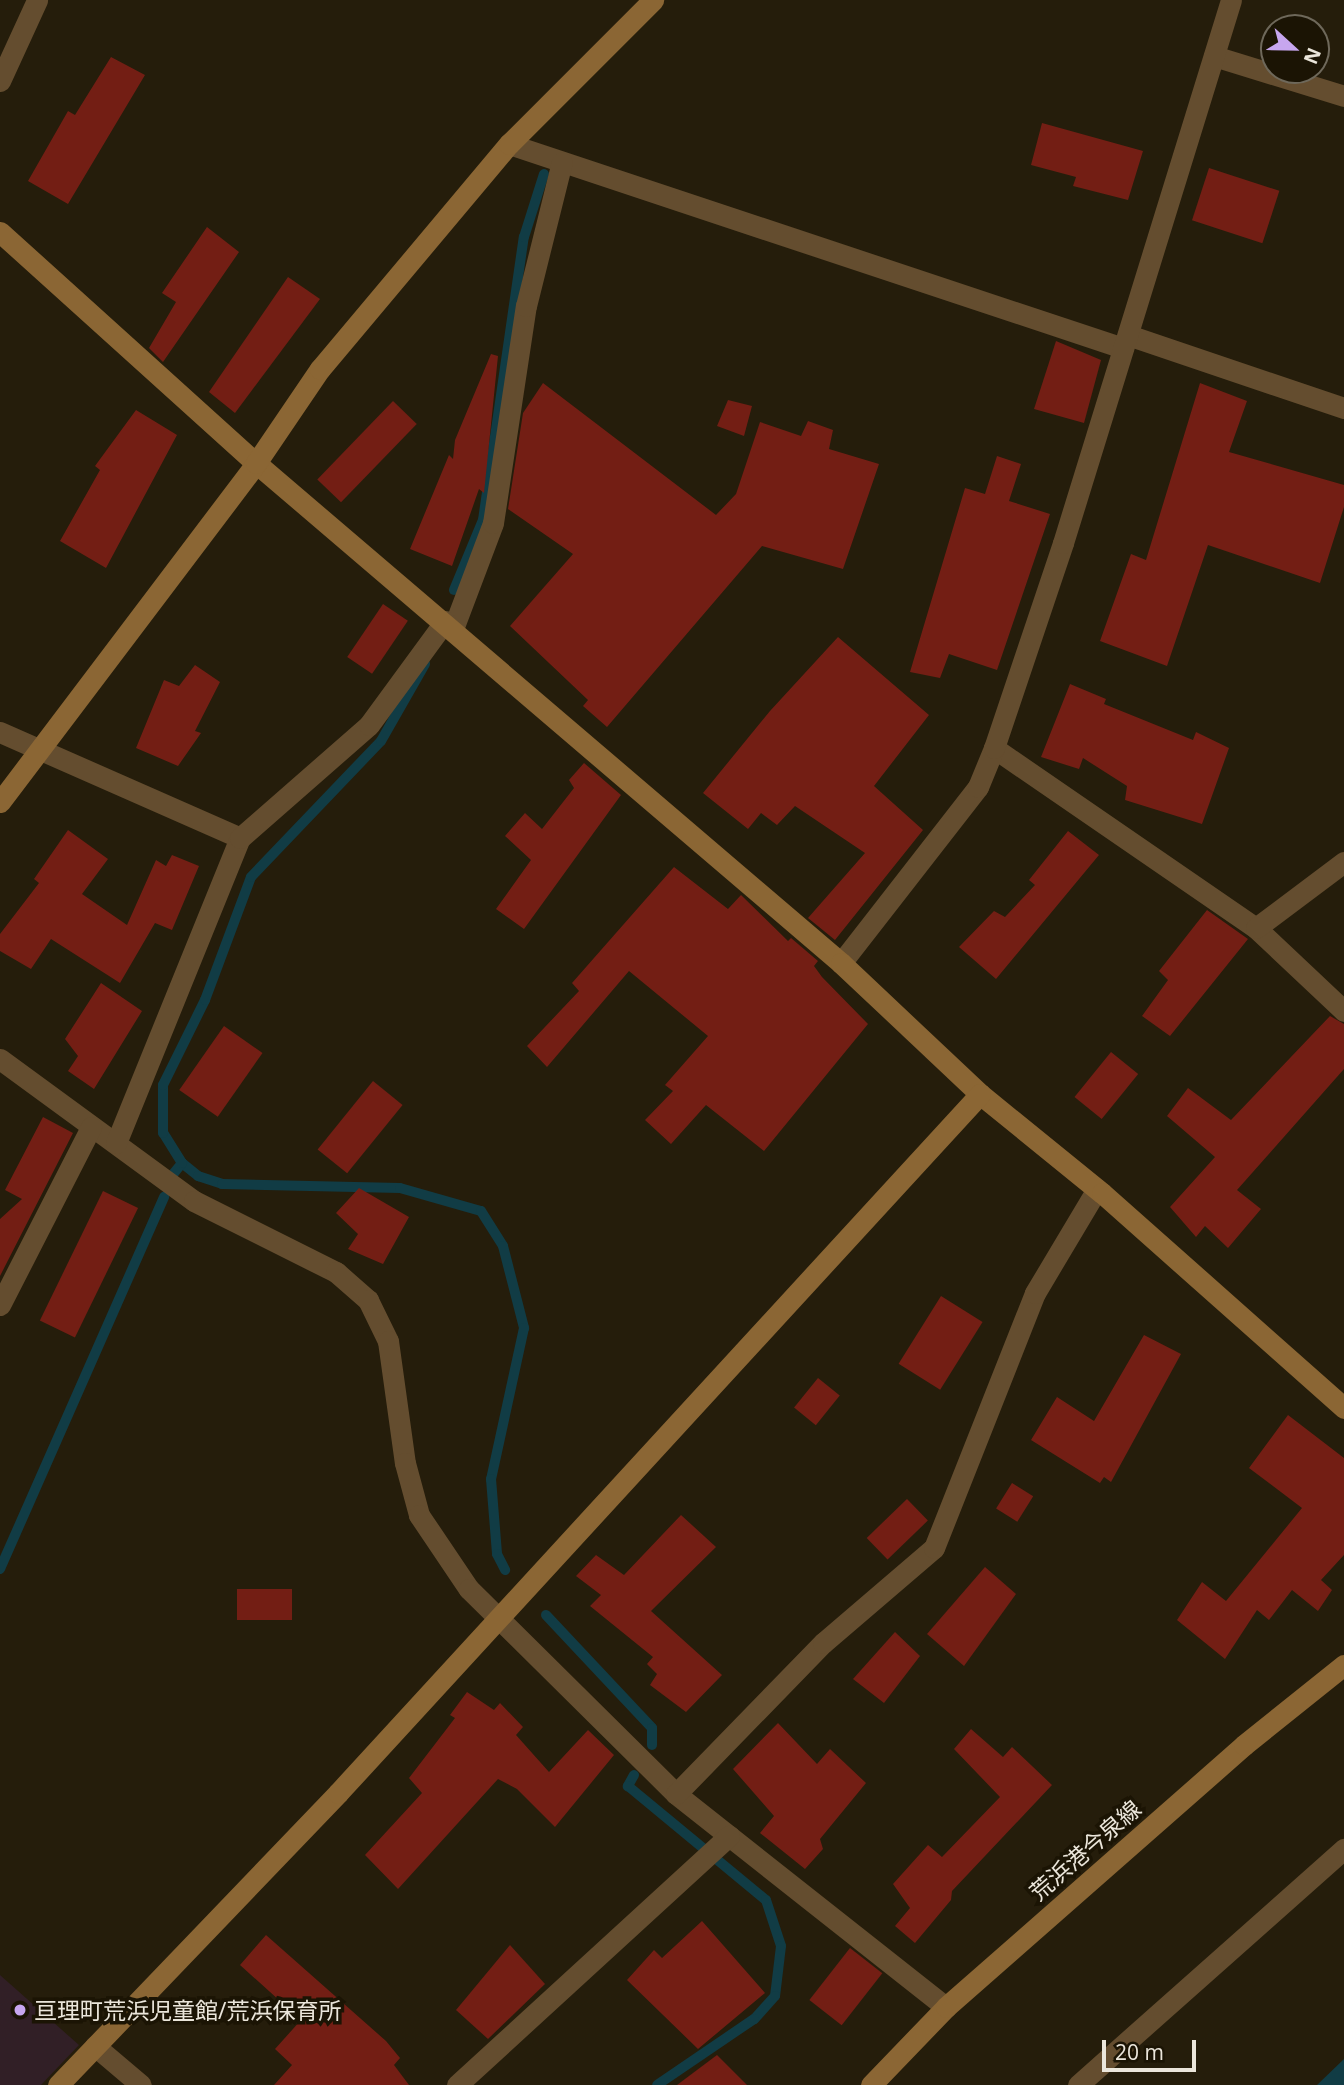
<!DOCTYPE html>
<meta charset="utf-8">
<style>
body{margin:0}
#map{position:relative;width:1344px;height:2085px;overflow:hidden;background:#251d0b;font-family:"Open Sans","Noto Sans JP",sans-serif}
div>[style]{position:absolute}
.education>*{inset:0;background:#311f26}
.water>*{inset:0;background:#113c45}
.stream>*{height:10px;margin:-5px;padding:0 5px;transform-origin:5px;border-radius:5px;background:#113c45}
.building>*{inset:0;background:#731e14;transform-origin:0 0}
.street>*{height:21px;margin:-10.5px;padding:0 10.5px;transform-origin:10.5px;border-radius:10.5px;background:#644d2f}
.secondary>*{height:21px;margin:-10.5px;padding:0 10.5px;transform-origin:10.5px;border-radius:10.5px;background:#8b6634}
.dots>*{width:19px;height:19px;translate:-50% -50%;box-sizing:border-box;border:4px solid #1b1404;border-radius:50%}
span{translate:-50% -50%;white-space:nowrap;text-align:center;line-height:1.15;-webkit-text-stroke:7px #1b1404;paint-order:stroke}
.street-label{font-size:23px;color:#ebe6db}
.poi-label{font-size:23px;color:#ebe6db}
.left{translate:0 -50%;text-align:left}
.north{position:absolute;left:1260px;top:14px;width:70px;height:70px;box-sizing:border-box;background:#1b1404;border:2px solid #6e685a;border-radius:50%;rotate:112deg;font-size:19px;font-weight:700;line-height:28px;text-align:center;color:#ebe6db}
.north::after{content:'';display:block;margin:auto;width:24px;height:32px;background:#c7a6ef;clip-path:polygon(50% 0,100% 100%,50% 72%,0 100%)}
.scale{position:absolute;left:1102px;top:2040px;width:94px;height:32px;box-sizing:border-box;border:4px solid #ebe6db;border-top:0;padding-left:9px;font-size:21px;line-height:24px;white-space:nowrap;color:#ebe6db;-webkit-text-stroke:5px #1b1404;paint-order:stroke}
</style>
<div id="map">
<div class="education">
<i style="clip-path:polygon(0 1975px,79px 2045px,41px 2085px,0 2085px)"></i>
</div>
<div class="water">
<i style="clip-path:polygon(1344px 2059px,1344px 2085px,1317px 2085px)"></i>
</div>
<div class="stream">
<i style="left:454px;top:590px;width:76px;rotate:-67.5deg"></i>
<i style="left:483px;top:520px;width:286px;rotate:-81.8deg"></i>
<i style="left:524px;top:237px;width:66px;rotate:-72.4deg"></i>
<i style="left:182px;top:1163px;width:21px;rotate:39deg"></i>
<i style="left:198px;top:1176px;width:25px;rotate:18deg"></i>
<i style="left:222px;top:1184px;width:178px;rotate:1.3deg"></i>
<i style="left:400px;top:1188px;width:84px;rotate:15.9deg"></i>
<i style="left:481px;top:1211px;width:41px;rotate:57.8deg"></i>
<i style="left:503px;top:1246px;width:85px;rotate:75.6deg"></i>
<i style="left:524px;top:1328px;width:155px;rotate:102.3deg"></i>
<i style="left:491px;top:1479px;width:75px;rotate:85.4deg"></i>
<i style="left:497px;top:1554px;width:18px;rotate:63deg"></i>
<i style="left:174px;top:1173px;width:13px;rotate:-51deg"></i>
<i style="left:182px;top:1163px;width:36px;rotate:-122deg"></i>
<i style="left:163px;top:1133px;width:48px;rotate:-90deg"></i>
<i style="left:163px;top:1085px;width:95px;rotate:-63.7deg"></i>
<i style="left:205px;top:1000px;width:131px;rotate:-69.5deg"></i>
<i style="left:251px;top:877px;width:188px;rotate:-46.3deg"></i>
<i style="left:381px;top:741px;width:89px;rotate:-60.3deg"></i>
<i style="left:0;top:1569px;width:407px;rotate:-66.2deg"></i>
<i style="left:546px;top:1615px;width:155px;rotate:46.8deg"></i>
<i style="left:652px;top:1728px;width:17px;rotate:90deg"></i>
<i style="left:634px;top:1775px;width:13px;rotate:119deg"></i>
<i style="left:628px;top:1786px;width:179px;rotate:39.6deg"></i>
<i style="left:766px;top:1900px;width:48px;rotate:71.9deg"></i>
<i style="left:781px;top:1946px;width:50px;rotate:96.8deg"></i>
<i style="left:775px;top:1996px;width:31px;rotate:132deg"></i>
<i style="left:754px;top:2019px;width:117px;rotate:145.8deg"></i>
</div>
<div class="building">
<i style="clip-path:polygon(111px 57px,145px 75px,68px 204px,28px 181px,68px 111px,75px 115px)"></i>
<i style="clip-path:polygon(1042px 123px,1143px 151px,1128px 200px,1073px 186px,1076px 177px,1031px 165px)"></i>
<i style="left:1209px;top:168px;width:74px;height:55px;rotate:18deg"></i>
<i style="clip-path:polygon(207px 227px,239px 252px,163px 362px,149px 348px,176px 302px,162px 293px)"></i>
<i style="clip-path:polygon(288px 277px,320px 299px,235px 413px,209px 392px)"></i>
<i style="clip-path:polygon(1056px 341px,1101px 360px,1084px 423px,1034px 409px)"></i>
<i style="clip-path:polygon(491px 354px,498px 356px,484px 493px,479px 489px,452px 566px,410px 549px,449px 455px,453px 459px,455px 440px)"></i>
<i style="clip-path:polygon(543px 383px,716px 515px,736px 494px,760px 422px,801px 436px,808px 421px,833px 430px,829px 449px,879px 464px,843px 569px,762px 546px,607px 727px,583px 706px,588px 700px,510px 626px,573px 554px,508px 509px,523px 413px)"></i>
<i style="clip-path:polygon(1200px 383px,1247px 401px,1229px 452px,1344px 485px,1344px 507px,1320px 583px,1208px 545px,1167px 666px,1100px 641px,1131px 554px,1146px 560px)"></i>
<i style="clip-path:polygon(728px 400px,752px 406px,744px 436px,717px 426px)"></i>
<i style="left:393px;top:401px;width:33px;height:109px;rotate:44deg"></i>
<i style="clip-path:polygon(136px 410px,177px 435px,106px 568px,60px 541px,100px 470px,95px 466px)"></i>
<i style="clip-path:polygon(997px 456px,1021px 464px,1009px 501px,1050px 514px,997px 670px,949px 654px,940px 678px,910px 672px,965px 488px,985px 494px)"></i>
<i style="left:383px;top:604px;width:30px;height:64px;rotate:34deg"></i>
<i style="clip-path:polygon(838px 637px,929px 715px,874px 786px,923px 830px,835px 940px,808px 918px,865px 853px,795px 806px,777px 825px,761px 813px,748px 829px,703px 793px,770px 711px)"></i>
<i style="clip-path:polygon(195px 665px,220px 682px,195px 731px,201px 733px,178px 766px,136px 748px,164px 680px,179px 686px)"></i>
<i style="clip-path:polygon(1070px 684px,1106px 699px,1104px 704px,1193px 740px,1196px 732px,1229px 748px,1202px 824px,1125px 800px,1127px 786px,1083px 758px,1079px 769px,1041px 757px)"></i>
<i style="clip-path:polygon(584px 763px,621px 795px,524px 929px,496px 909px,531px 860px,505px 836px,525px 813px,542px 829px,574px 788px,569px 780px)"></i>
<i style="clip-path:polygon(68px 830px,108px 859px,82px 894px,127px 925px,156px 860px,166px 866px,172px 855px,199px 866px,172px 930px,155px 923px,120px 983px,51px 939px,31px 969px,0 951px,0 934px,39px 883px,34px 879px)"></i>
<i style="clip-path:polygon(1068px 831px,1099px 855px,996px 979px,959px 947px,994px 911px,1005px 917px,1035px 885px,1029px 880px)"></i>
<i style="clip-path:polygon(674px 867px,728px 909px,741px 895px,788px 941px,791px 938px,818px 961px,814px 966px,822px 977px,868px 1024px,764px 1151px,706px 1105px,671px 1144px,645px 1120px,673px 1091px,665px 1085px,708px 1036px,629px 971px,547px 1067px,527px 1046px,579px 991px,572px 983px)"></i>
<i style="clip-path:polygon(1207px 910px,1248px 939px,1170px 1036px,1142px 1016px,1168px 980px,1159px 971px)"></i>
<i style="clip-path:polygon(101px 983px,142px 1011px,94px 1089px,68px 1071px,78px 1056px,65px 1039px)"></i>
<i style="clip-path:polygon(1330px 1016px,1344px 1024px,1344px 1069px,1237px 1190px,1261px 1209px,1228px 1248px,1205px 1226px,1196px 1237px,1170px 1207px,1215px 1157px,1167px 1116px,1188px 1088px,1231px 1120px)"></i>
<i style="left:224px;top:1026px;width:47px;height:78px;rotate:35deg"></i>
<i style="left:1111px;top:1052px;width:35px;height:58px;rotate:39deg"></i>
<i style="left:373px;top:1081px;width:38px;height:88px;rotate:39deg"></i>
<i style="clip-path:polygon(43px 1117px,73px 1133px,0 1276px,0 1219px,22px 1199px,5px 1190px)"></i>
<i style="clip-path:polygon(359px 1188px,409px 1217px,383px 1264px,348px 1249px,358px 1234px,336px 1213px)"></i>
<i style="left:103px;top:1191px;width:39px;height:144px;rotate:26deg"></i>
<i style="left:941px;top:1296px;width:49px;height:80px;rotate:32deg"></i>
<i style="clip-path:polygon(1144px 1335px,1181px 1354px,1111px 1482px,1104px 1477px,1100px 1483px,1031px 1440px,1057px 1397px,1094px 1421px)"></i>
<i style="left:818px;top:1378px;width:28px;height:38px;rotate:39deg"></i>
<i style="clip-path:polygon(1288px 1415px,1344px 1458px,1344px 1555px,1321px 1580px,1332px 1590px,1318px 1611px,1292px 1590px,1269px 1620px,1257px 1610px,1225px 1659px,1177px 1620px,1202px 1582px,1226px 1601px,1302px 1508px,1249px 1468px)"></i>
<i style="left:1012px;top:1483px;width:25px;height:30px;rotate:32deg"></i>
<i style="left:907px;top:1499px;width:30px;height:56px;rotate:46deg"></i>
<i style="clip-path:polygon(681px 1515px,716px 1547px,651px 1611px,722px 1675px,686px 1712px,650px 1685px,657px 1674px,647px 1664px,653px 1657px,590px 1606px,601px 1595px,576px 1576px,596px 1555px,624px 1575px)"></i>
<i style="clip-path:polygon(985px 1567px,1016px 1594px,964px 1666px,927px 1634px)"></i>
<i style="left:237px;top:1589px;width:55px;height:31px"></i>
<i style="clip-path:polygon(895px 1632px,920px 1656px,884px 1703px,853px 1679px)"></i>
<i style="clip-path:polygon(467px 1692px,494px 1710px,500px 1703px,523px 1727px,516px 1735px,549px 1772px,588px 1730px,614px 1755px,555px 1827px,517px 1789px,498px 1779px,398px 1889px,365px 1855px,422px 1793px,409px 1778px,455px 1718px,450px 1715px)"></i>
<i style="clip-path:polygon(778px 1723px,817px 1764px,830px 1749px,866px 1783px,820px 1839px,823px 1849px,805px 1869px,760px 1833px,774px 1816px,733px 1769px)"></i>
<i style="clip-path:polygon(971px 1729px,1003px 1757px,1012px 1747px,1052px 1785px,952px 1891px,951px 1900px,915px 1943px,895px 1926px,910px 1908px,893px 1884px,928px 1845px,942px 1857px,1000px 1797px,954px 1749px)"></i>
<i style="clip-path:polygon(702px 1921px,765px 1993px,698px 2049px,627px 1980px,654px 1950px,662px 1958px)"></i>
<i style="clip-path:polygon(266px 1935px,386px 2041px,400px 2058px,394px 2065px,409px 2085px,274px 2085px,292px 2065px,275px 2049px,301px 2020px,240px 1965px)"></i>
<i style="clip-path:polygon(510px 1945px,545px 1984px,488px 2039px,456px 2010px)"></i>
<i style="left:850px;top:1948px;width:41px;height:66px;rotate:38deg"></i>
<i style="clip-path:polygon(717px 2055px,747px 2085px,677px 2085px)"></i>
</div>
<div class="street">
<i style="left:1214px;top:56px;width:136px;rotate:17.1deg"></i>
<i style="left:0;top:81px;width:89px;rotate:-65.4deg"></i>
<i style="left:509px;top:144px;width:647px;rotate:18.38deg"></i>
<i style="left:1128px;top:335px;width:228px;rotate:18.7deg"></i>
<i style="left:453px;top:629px;width:113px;rotate:-69.3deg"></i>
<i style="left:493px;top:523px;width:219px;rotate:-81.4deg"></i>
<i style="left:526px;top:306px;width:148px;rotate:-76deg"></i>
<i style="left:0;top:732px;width:262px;rotate:23.8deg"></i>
<i style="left:994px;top:748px;width:318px;rotate:34.5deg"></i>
<i style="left:1256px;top:928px;width:121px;rotate:43.3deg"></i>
<i style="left:1256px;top:928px;width:110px;rotate:-36.9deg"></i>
<i style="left:841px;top:963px;width:223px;rotate:-52.1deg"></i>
<i style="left:978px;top:787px;width:42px;rotate:-67.7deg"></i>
<i style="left:994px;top:748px;width:216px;rotate:-71.4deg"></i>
<i style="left:1063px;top:543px;width:568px;rotate:-72.81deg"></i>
<i style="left:0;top:1059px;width:240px;rotate:36.2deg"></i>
<i style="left:194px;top:1201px;width:159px;rotate:26.6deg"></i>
<i style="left:336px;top:1272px;width:43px;rotate:41.2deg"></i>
<i style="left:368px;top:1300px;width:46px;rotate:64deg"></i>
<i style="left:388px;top:1341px;width:123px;rotate:82.1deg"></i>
<i style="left:405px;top:1463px;width:54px;rotate:74.9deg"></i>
<i style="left:419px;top:1515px;width:89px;rotate:56deg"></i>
<i style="left:469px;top:1589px;width:291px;rotate:44.7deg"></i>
<i style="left:676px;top:1794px;width:344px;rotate:38.3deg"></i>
<i style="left:116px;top:1143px;width:329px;rotate:-67.9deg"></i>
<i style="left:240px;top:838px;width:171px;rotate:-41.2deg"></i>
<i style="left:369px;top:725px;width:129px;rotate:-53.8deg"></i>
<i style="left:0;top:1305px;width:200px;rotate:-62.9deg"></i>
<i style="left:676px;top:1794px;width:211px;rotate:-45.8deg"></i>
<i style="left:823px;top:1643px;width:146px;rotate:-40.6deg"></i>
<i style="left:934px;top:1548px;width:274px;rotate:-68.4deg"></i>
<i style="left:1035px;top:1293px;width:121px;rotate:-59.2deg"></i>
<i style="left:95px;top:2046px;width:60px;rotate:40.3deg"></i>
<i style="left:457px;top:2085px;width:369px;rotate:-42.5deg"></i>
<i style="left:1078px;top:2085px;width:356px;rotate:-41.6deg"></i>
</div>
<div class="secondary">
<i style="left:0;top:232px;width:345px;rotate:42.1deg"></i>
<i style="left:256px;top:463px;width:770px;rotate:40.52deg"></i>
<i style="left:841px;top:963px;width:191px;rotate:43.3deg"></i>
<i style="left:980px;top:1094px;width:157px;rotate:39.1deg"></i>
<i style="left:1102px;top:1193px;width:324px;rotate:41.6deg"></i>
<i style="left:0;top:802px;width:425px;rotate:-52.9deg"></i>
<i style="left:256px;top:463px;width:114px;rotate:-55.8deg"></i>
<i style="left:320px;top:369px;width:294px;rotate:-50deg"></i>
<i style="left:509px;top:144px;width:204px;rotate:-45deg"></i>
<i style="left:58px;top:2085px;width:405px;rotate:-46.2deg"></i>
<i style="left:338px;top:1793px;width:949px;rotate:-47.43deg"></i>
<i style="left:871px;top:2085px;width:108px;rotate:-46.1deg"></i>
<i style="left:946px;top:2007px;width:397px;rotate:-41.3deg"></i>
<i style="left:1244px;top:1745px;width:128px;rotate:-38.7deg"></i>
</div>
<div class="dots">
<i style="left:20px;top:2010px;background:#c7a6ef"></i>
</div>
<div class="street-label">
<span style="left:1085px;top:1850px;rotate:-41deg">荒浜港今泉線</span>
</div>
<div class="poi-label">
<span class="left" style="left:34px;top:2010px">亘理町荒浜児童館/荒浜保育所</span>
</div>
<div class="north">N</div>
<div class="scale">20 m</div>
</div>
